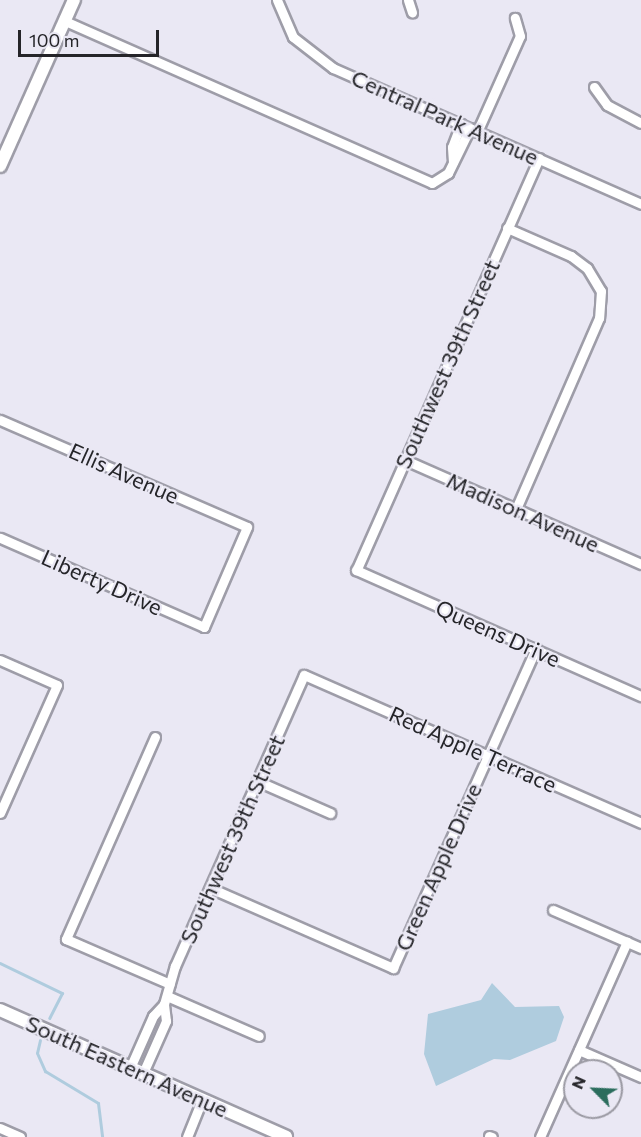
<!DOCTYPE html>
<style>
body{margin:0}
#map{position:relative;width:641px;height:1137px;overflow:hidden;background:#eae8f4;font-family:Commissioner,sans-serif}
div>[style]{position:absolute}
.water>*{inset:0;background:#afccde}
.stream>*{height:3px;margin:-1.5px;padding:0 1.5px;transform-origin:1.5px;border-radius:1.5px;background:#afccde}
.roads{filter:drop-shadow(2px 0 #9e9da8) drop-shadow(-2px 0 #9e9da8) drop-shadow(0 2px #9e9da8) drop-shadow(0 -2px #9e9da8)}
.minor>*{height:9px;margin:-4.5px;padding:0 4.5px;transform-origin:4.5px;border-radius:4.5px;background:#fff}
.tertiary>*{height:12px;margin:-6px;padding:0 6px;transform-origin:6px;border-radius:6px;background:#fff}
span{translate:-50% -50%;white-space:nowrap;text-align:center;line-height:1.15;-webkit-text-stroke:4.5px #eae8f4;paint-order:stroke}
.street-label{font-size:22px;color:#252529}
.north{position:absolute;left:563px;top:1059px;width:60px;height:60px;box-sizing:border-box;background:#eae8f4;border:2px solid #9b9aa3;border-radius:50%;rotate:294deg;font-size:16px;font-weight:700;line-height:24px;text-align:center;color:#252529}
.north::after{content:'';display:block;margin:auto;width:21px;height:27px;background:#2b6d5d;clip-path:polygon(50% 0,100% 100%,50% 72%,0 100%)}
.scale{position:absolute;left:18px;top:30px;width:141px;height:27px;box-sizing:border-box;border:3px solid #252529;border-top:0;padding-left:8px;font-size:18px;line-height:21px;white-space:nowrap;color:#252529;-webkit-text-stroke:4px #eae8f4;paint-order:stroke}
</style>
<div id="map">
<div class="water">
<i style="clip-path:polygon(492px 983px,515px 1007px,559px 1006px,564px 1017px,556px 1041px,510px 1060px,494px 1059px,436px 1086px,424px 1054px,428px 1014px,481px 1000px)"></i>
</div>
<div class="stream">
<i style="left:0;top:963px;width:69px;rotate:25.8deg"></i>
<i style="left:62px;top:993px;width:28px;rotate:117deg"></i>
<i style="left:40px;top:1040px;width:13px;rotate:103deg"></i>
<i style="left:37px;top:1053px;width:20px;rotate:66deg"></i>
<i style="left:45px;top:1071px;width:62px;rotate:31.1deg"></i>
<i style="left:98px;top:1103px;width:34px;rotate:83deg"></i>
</div>
<div class="roads">
<div class="minor">
<i style="left:277px;top:0;width:40px;rotate:66.6deg"></i>
<i style="left:293px;top:37px;width:51px;rotate:37.8deg"></i>
<i style="left:333px;top:68px;width:337px;rotate:23.8deg"></i>
<i style="left:408px;top:0;width:13px;rotate:72deg"></i>
<i style="left:65px;top:21px;width:401px;rotate:23.8deg"></i>
<i style="left:432px;top:183px;width:19px;rotate:-32deg"></i>
<i style="left:448px;top:173px;width:50px;rotate:-63.9deg"></i>
<i style="left:594px;top:87px;width:22px;rotate:54deg"></i>
<i style="left:607px;top:105px;width:38px;rotate:28deg"></i>
<i style="left:477px;top:132px;width:105px;rotate:-65.9deg"></i>
<i style="left:520px;top:36px;width:19px;rotate:-106deg"></i>
<i style="left:539px;top:158px;width:451px;rotate:113.9deg"></i>
<i style="left:356px;top:570px;width:312px;rotate:23.9deg"></i>
<i style="left:453px;top:162px;width:15px;rotate:-94deg"></i>
<i style="left:452px;top:147px;width:25px;rotate:-69deg"></i>
<i style="left:507px;top:228px;width:70px;rotate:23.6deg"></i>
<i style="left:571px;top:256px;width:20px;rotate:37deg"></i>
<i style="left:587px;top:268px;width:27px;rotate:59deg"></i>
<i style="left:601px;top:291px;width:27px;rotate:94deg"></i>
<i style="left:599px;top:318px;width:208px;rotate:113.5deg"></i>
<i style="left:0;top:420px;width:269px;rotate:23.4deg"></i>
<i style="left:247px;top:527px;width:109px;rotate:113.3deg"></i>
<i style="left:204px;top:627px;width:223px;rotate:-156.4deg"></i>
<i style="left:405px;top:460px;width:258px;rotate:23.8deg"></i>
<i style="left:0;top:660px;width:62px;rotate:23.7deg"></i>
<i style="left:57px;top:685px;width:140px;rotate:114deg"></i>
<i style="left:155px;top:737px;width:221px;rotate:113.8deg"></i>
<i style="left:66px;top:939px;width:113px;rotate:23.4deg"></i>
<i style="left:257px;top:781px;width:80px;rotate:23.7deg"></i>
<i style="left:210px;top:888px;width:200px;rotate:23.6deg"></i>
<i style="left:393px;top:968px;width:350px;rotate:-65.9deg"></i>
<i style="left:553px;top:910px;width:96px;rotate:23.4deg"></i>
<i style="left:167px;top:996px;width:100px;rotate:23.5deg"></i>
<i style="left:579px;top:1050px;width:68px;rotate:23.5deg"></i>
<i style="left:130px;top:1068px;width:57px;rotate:-66.1deg"></i>
<i style="left:153px;top:1016px;width:16px;rotate:-47deg"></i>
<i style="left:143px;top:1073px;width:57px;rotate:-66.1deg"></i>
<i style="left:166px;top:1021px;width:17px;rotate:-97deg"></i>
<i style="left:164px;top:1004px;width:40px;rotate:-74deg"></i>
<i style="left:175px;top:966px;width:318px;rotate:-66.1deg"></i>
<i style="left:304px;top:675px;width:368px;rotate:23.7deg"></i>
<i style="left:0;top:1128px;width:22px;rotate:24deg"></i>
<i style="left:489px;top:1136px;width:3px;rotate:18deg"></i>
<i style="left:187px;top:1137px;width:40px;rotate:-68deg"></i>
<i style="left:540px;top:1137px;width:214px;rotate:-66deg"></i>
</div>
<div class="tertiary">
<i style="left:0;top:166px;width:182px;rotate:-66deg"></i>
<i style="left:0;top:1010px;width:313px;rotate:23.9deg"></i>
</div>
</div>
<div class="street-label">
<span style="left:445px;top:117px;rotate:24deg">Central Park Avenue</span>
<span style="left:447px;top:364px;rotate:-66deg">Southwest 39th Street</span>
<span style="left:124px;top:473px;rotate:24deg">Ellis Avenue</span>
<span style="left:523px;top:512px;rotate:24deg">Madison Avenue</span>
<span style="left:102px;top:582px;rotate:24deg">Liberty Drive</span>
<span style="left:498px;top:633px;rotate:24deg">Queens Drive</span>
<span style="left:473px;top:749px;rotate:24deg">Red Apple Terrace</span>
<span style="left:232px;top:839px;rotate:-66deg">Southwest 39th Street</span>
<span style="left:438px;top:867px;rotate:-66deg">Green Apple Drive</span>
<span style="left:127px;top:1066px;rotate:24deg">South Eastern Avenue</span>
</div>
<div class="north">N</div>
<div class="scale">100 m</div>
</div>
